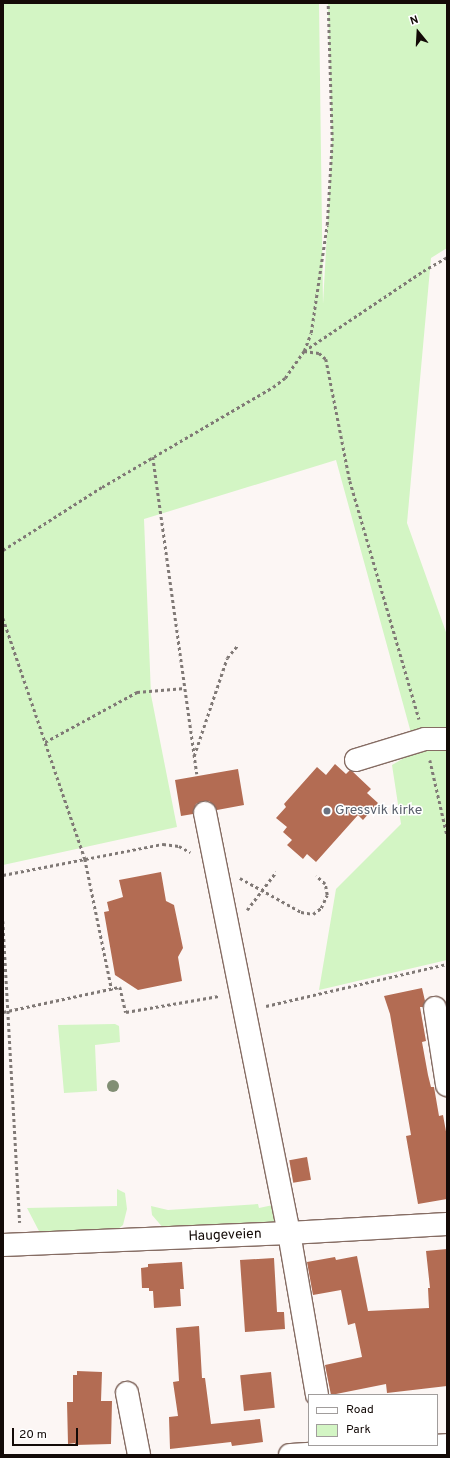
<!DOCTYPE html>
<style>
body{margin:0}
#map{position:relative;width:450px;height:1458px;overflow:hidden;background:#fcf6f4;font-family:Overpass,sans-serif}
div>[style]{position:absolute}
.green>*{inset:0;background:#d3f5c4}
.building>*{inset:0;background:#b36c53;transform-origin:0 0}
.path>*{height:2.5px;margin-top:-1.25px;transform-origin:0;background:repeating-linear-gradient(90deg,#807976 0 3px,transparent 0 6px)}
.roads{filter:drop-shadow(1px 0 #856c63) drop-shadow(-1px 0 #856c63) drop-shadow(0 1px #856c63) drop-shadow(0 -1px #856c63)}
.minor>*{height:22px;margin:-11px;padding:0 11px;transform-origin:11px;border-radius:11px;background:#fff}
.trees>*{width:12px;height:12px;margin:-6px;border-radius:50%;background:#818e74}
.dots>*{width:11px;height:11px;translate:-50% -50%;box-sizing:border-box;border:2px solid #fff;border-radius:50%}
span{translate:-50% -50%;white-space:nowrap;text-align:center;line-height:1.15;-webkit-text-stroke:3px #fff;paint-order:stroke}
.worship-label{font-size:14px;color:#5b616d}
.left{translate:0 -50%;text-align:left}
.street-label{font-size:14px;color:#130a07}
.frame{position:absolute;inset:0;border:4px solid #130a07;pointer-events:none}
.legend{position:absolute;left:308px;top:1394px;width:130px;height:52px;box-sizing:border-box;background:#fff;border:1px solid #a19d9c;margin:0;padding:5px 7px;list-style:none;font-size:12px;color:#130a07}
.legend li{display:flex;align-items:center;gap:8px;height:20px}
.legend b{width:20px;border:1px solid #a19d9c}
.north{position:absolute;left:398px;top:12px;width:40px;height:40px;-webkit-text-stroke:3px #fff;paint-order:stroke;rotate:342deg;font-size:11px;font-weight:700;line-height:16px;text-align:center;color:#130a07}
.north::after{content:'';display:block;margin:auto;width:14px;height:18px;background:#130a07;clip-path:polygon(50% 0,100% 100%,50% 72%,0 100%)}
.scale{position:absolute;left:12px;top:1428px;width:66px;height:18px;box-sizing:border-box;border:2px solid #130a07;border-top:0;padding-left:5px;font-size:12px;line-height:14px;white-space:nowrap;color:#130a07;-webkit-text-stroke:3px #fff;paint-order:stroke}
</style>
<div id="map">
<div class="green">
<i style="clip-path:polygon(3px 3px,319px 3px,323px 304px,332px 141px,328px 3px,447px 3px,447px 248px,431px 258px,407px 523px,447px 635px,447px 960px,319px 990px,336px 889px,401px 824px,392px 765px,416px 751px,336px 460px,144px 519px,151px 695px,177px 827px,3px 865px)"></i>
<i style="clip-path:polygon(115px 1024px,119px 1026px,120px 1042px,95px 1045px,97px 1091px,64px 1093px,58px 1025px)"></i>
<i style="clip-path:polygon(117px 1189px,125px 1193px,127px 1209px,123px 1225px,117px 1230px,40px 1233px,27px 1208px,117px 1206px)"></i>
<i style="clip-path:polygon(258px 1204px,259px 1208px,273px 1205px,276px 1219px,273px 1225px,165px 1230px,152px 1215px,151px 1206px,168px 1210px)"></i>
</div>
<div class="building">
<i style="clip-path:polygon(335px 764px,346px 774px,350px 770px,352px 771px,371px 789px,367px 793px,378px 803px,363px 820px,358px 815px,316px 862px,307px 854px,303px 859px,287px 845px,292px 840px,283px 832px,287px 827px,276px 818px,286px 807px,284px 804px,317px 767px,326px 775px)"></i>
<i style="clip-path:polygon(238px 769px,244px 805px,217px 810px,209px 801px,203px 801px,196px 804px,193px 814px,181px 816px,175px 780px)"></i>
<i style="clip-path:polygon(161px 872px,166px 901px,174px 905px,183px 948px,178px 957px,182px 981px,138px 990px,115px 975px,104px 912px,109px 911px,107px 902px,123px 897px,119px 880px)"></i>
<i style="clip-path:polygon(422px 988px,425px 1001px,423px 1007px,420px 1007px,426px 1041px,422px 1042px,428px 1075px,431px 1087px,434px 1087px,439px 1116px,443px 1115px,447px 1137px,447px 1199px,418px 1204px,406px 1136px,411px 1135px,390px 1014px,384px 996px)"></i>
<i style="left:307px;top:1157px;width:23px;height:18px;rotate:80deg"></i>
<i style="clip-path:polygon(447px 1249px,447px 1386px,387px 1393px,386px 1384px,331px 1395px,325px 1365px,362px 1357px,355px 1323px,348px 1325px,341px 1290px,313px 1295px,307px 1262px,335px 1257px,336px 1260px,357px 1256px,368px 1311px,429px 1308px,428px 1288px,430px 1288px,426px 1251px)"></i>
<i style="clip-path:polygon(274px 1258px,277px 1312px,284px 1312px,285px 1329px,245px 1332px,240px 1260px)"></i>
<i style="clip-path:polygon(182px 1262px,184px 1289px,180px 1289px,181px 1306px,154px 1308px,153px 1291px,149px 1291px,149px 1288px,142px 1288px,141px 1268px,148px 1267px,148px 1264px)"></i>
<i style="clip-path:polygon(199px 1326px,202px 1378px,205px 1378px,211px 1424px,260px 1419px,263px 1442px,232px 1446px,231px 1442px,170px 1449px,169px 1417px,178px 1416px,173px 1382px,179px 1381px,176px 1328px)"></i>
<i style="clip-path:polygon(77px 1371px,102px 1372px,101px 1401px,112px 1401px,111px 1444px,75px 1445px,75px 1443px,68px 1444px,67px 1402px,73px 1402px,73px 1375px,77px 1375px)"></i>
<i style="left:271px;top:1372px;width:36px;height:31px;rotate:84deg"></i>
</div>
<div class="path">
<i style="left:304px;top:351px;width:15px;rotate:8deg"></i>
<i style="left:319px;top:353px;width:9px;rotate:41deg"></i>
<i style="left:326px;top:359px;width:124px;rotate:78.9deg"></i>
<i style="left:350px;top:481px;width:248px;rotate:73.8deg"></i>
<i style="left:304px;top:351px;width:143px;rotate:-33.9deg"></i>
<i style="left:423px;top:271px;width:28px;rotate:-30deg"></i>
<i style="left:153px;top:457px;width:320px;rotate:82.1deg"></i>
<i style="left:3px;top:550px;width:117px;rotate:-32.5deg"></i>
<i style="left:102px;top:487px;width:198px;rotate:-30.3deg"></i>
<i style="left:273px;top:387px;width:15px;rotate:-37deg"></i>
<i style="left:285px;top:378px;width:33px;rotate:-55deg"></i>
<i style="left:304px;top:351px;width:19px;rotate:-69deg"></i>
<i style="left:311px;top:333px;width:109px;rotate:-81.6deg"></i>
<i style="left:327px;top:225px;width:84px;rotate:-86.6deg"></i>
<i style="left:332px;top:141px;width:138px;rotate:-91.7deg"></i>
<i style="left:3px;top:618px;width:255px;rotate:71.2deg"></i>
<i style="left:85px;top:859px;width:134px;rotate:78.4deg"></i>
<i style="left:45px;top:742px;width:105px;rotate:-28.5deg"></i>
<i style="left:137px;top:692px;width:48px;rotate:-4.8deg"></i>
<i style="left:194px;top:756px;width:103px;rotate:-71.4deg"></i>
<i style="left:227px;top:658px;width:16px;rotate:-50deg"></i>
<i style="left:430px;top:760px;width:77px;rotate:77.2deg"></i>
<i style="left:3px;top:875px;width:163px;rotate:-11deg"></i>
<i style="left:163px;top:844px;width:16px;rotate:7deg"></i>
<i style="left:179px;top:846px;width:13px;rotate:29deg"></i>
<i style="left:240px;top:878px;width:70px;rotate:29.1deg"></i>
<i style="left:301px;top:912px;width:12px;rotate:9deg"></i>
<i style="left:313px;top:914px;width:10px;rotate:-37deg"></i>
<i style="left:321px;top:908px;width:14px;rotate:-65deg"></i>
<i style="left:327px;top:895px;width:11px;rotate:-100deg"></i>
<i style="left:325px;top:884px;width:12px;rotate:-138deg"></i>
<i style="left:247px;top:910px;width:48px;rotate:-52.7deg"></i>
<i style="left:3px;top:921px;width:302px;rotate:86.8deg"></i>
<i style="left:266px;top:1006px;width:186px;rotate:-13.1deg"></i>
<i style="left:3px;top:1012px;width:120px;rotate:-12.1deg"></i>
<i style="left:120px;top:987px;width:26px;rotate:77deg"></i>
<i style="left:126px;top:1012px;width:94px;rotate:-9.8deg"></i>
</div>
<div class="roads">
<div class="minor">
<i style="left:356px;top:760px;width:72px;rotate:-16.9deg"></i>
<i style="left:425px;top:739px;width:22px"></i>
<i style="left:205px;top:813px;width:428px;rotate:78.7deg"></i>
<i style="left:289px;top:1233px;width:164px;rotate:80.2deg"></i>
<i style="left:435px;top:1008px;width:78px;rotate:81.1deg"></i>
<i style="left:3px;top:1245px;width:286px;rotate:-2.4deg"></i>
<i style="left:289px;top:1233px;width:158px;rotate:-3.3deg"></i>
<i style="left:127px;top:1393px;width:63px;rotate:79deg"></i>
<i style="left:290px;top:1455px;width:157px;rotate:-3.6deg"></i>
</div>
</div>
<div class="trees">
<i style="left:113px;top:1086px"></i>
</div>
<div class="dots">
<i style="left:327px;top:811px;background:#6b7280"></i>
</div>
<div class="worship-label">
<span class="left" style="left:335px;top:811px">Gressvik kirke</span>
</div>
<div class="street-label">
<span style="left:225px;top:1236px;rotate:-2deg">Haugeveien</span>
</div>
<div class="frame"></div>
<ul class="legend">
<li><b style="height:5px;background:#fff"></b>Road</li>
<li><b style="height:11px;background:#d3f5c4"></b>Park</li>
</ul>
<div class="north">N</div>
<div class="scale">20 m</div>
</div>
